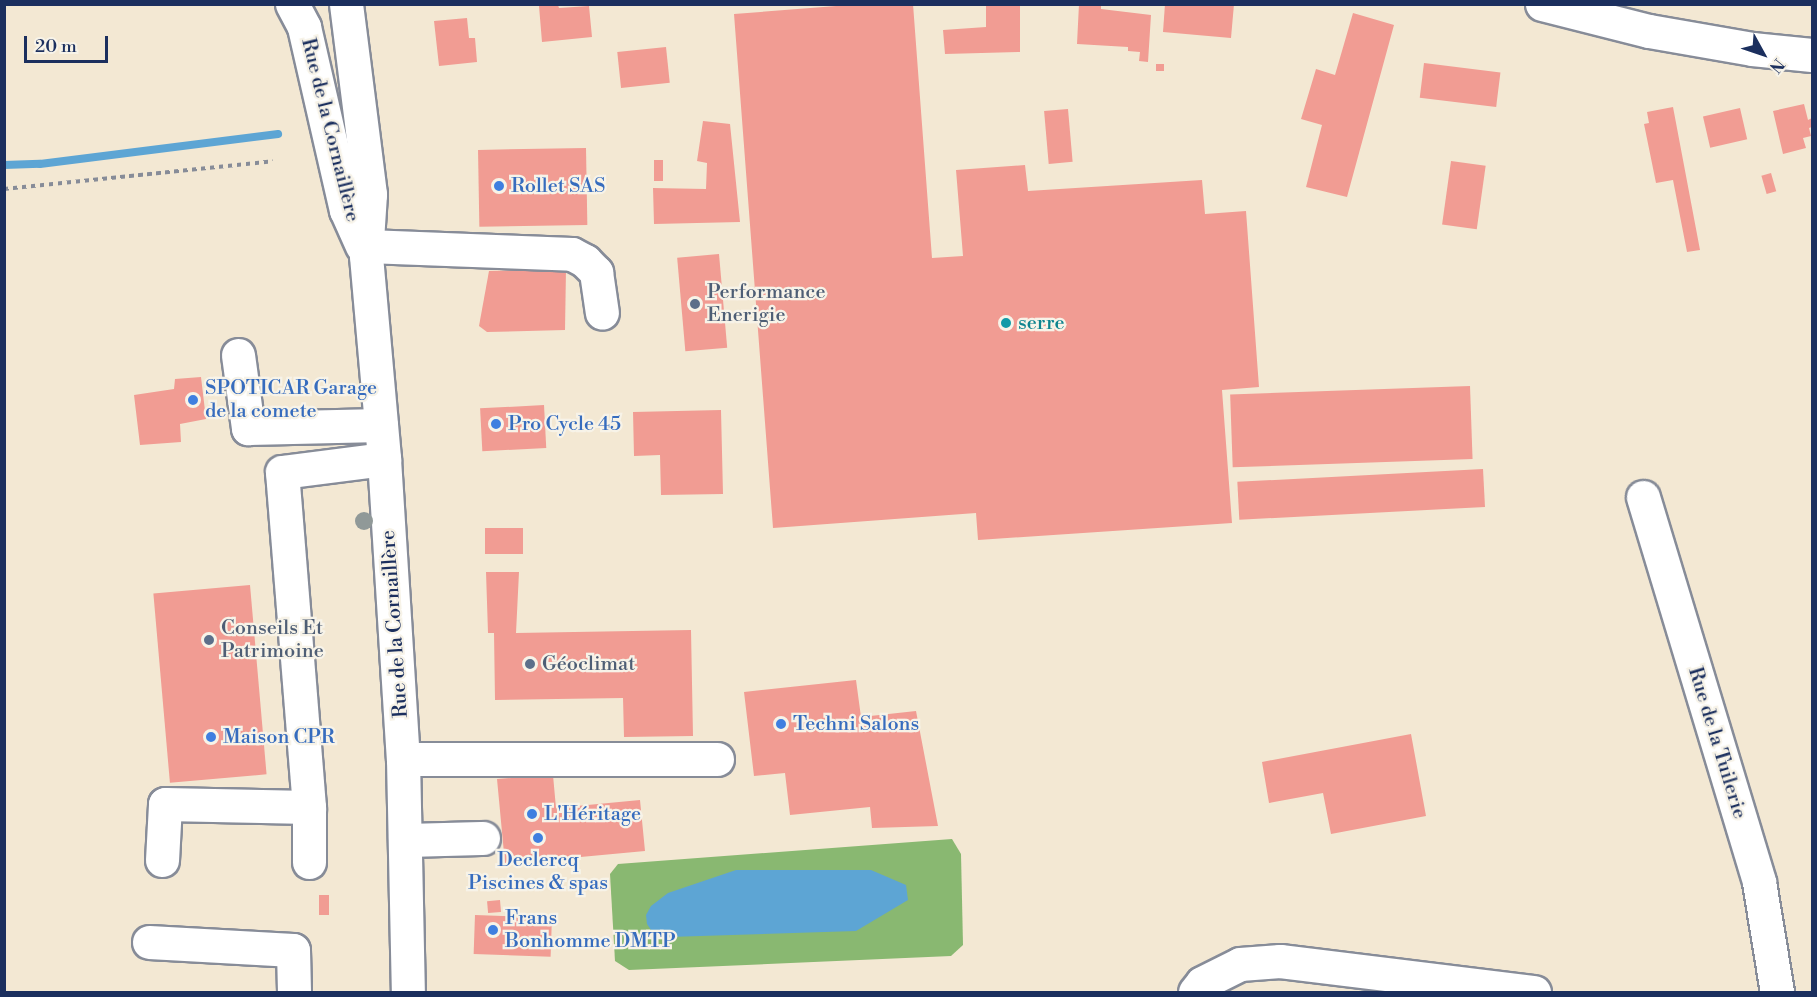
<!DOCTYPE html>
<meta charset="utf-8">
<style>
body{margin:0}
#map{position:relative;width:1817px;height:997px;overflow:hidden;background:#f3e8d3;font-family:"Libre Bodoni",serif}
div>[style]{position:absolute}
.forest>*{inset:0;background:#89b871}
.water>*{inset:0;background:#5da5d4}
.stream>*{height:8px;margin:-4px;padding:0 4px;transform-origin:4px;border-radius:4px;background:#5da5d4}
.building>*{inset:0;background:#f19c93;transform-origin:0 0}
.path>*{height:4px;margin-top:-2px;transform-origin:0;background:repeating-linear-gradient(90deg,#878c98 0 4.5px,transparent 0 9px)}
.roads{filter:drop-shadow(2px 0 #878c98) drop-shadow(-2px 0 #878c98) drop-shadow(0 2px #878c98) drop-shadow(0 -2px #878c98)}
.minor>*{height:33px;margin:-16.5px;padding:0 16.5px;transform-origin:16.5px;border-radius:16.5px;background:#fff}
.major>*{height:33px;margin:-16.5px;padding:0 16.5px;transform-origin:16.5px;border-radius:16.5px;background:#fff}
.trees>*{width:18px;height:18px;margin:-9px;border-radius:50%;background:#909998}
.dots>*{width:16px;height:16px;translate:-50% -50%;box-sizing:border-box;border:3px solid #f7f3e8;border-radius:50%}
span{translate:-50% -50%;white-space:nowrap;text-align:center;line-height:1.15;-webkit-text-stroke:4.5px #f7f3e8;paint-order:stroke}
.street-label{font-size:20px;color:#1b2f5e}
.shop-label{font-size:20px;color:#366cbe}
.left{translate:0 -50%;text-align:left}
.service-label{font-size:20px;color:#4e5e75}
.culture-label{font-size:20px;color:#0d838f}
.frame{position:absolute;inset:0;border:6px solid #1b2f5e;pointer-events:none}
.north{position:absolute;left:1733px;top:24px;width:60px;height:60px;-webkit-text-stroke:4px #f7f3e8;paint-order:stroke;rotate:130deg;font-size:16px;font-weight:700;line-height:24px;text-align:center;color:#1b2f5e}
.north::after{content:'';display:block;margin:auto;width:21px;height:27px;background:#1b2f5e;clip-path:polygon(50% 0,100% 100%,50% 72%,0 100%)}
.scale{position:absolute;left:24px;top:36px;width:84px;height:27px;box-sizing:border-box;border:3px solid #1b2f5e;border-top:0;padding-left:8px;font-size:18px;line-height:21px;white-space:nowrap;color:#1b2f5e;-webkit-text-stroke:4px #f7f3e8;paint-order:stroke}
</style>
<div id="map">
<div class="forest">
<i style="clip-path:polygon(952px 839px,961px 854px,963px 945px,951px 956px,629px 970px,615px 961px,610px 874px,618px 864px)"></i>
</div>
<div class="water">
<i style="clip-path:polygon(736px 870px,871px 870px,906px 885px,908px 900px,856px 931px,669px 937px,653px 933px,647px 924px,646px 915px,651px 906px,668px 893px)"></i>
</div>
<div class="stream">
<i style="left:4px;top:165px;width:36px;rotate:-2deg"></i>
<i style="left:40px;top:164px;width:240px;rotate:-7.2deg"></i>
</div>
<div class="building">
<i style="clip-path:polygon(862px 4px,913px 4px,932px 258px,963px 256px,956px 170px,1025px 165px,1028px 191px,1202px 180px,1205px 214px,1246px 211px,1259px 387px,1222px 390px,1232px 523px,978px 540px,976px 513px,773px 528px,734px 14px)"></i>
<i style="clip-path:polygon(986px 4px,1020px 4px,1020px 52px,945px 54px,943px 30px,986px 27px)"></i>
<i style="clip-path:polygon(1079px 4px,1101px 4px,1101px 9px,1151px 15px,1148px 62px,1139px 61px,1140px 52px,1128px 51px,1128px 47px,1077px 44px)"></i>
<i style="clip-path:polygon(1165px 4px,1234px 4px,1231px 38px,1163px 32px)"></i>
<i style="clip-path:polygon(558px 5px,559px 8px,589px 6px,592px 37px,542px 42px,539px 6px)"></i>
<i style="clip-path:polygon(1353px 13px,1394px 25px,1347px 197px,1306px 187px,1322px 125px,1301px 119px,1316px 69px,1335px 75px)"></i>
<i style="clip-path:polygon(467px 18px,469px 38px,475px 38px,477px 62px,439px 66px,434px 21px)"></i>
<i style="left:666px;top:47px;width:36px;height:49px;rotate:84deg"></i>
<i style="left:1424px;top:63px;width:77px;height:35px;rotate:7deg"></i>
<i style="left:1156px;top:64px;width:8px;height:7px"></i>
<i style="clip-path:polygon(1804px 104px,1808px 120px,1812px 118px,1812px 127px,1809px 128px,1811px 136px,1803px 138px,1806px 148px,1783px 154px,1773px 111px)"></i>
<i style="clip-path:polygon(1673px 107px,1700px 250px,1687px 252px,1673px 180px,1656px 183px,1644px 124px,1649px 123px,1647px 112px)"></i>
<i style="left:1740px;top:108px;width:32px;height:38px;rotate:77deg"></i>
<i style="left:1068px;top:109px;width:53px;height:24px;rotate:85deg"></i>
<i style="clip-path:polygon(703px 121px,730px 124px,740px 222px,654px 224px,653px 188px,706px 189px,707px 163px,697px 161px)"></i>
<i style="left:586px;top:148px;width:77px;height:108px;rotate:89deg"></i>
<i style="left:654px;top:160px;width:9px;height:21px"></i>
<i style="left:1451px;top:161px;width:35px;height:64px;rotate:8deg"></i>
<i style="left:1771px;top:173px;width:19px;height:10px;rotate:74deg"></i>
<i style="left:719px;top:254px;width:94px;height:42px;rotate:85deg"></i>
<i style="clip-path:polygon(566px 269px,565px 330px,487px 332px,479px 326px,489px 271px)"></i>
<i style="clip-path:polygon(201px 377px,206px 419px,180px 424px,181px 442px,140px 445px,134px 395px,174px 389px,175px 379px)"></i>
<i style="left:1470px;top:386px;width:73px;height:240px;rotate:88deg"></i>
<i style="left:544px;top:405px;width:43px;height:64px;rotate:87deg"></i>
<i style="clip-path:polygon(721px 410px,723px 494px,661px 495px,660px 455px,634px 456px,633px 412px)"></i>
<i style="left:1483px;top:469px;width:38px;height:246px;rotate:87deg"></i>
<i style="left:523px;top:528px;width:26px;height:38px;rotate:90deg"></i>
<i style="clip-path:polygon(486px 572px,519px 572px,516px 633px,691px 630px,693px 736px,624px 737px,623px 698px,495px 700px,494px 633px,488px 633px)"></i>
<i style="left:250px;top:585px;width:190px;height:97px;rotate:85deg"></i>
<i style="clip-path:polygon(856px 680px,861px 717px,916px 711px,938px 826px,872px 828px,870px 807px,790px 815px,785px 773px,754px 776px,744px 692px)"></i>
<i style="clip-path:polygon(1411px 734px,1426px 816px,1331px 834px,1323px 793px,1269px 803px,1262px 762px)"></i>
<i style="clip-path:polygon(553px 775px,556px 808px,640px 800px,645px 851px,505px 864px,497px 779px)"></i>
<i style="left:319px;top:895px;width:10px;height:20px"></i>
<i style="left:500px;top:900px;width:12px;height:13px;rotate:85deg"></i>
<i style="left:475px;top:915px;width:77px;height:39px;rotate:2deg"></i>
</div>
<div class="path">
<i style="left:4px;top:189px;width:270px;rotate:-5.9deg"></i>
</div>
<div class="roads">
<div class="minor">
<i style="left:1542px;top:4px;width:110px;rotate:14.2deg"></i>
<i style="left:1649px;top:31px;width:105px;rotate:9.9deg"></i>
<i style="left:1752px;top:49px;width:60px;rotate:5.7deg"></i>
<i style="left:367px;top:246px;width:205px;rotate:2.2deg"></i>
<i style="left:572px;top:254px;width:15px;rotate:28deg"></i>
<i style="left:585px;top:261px;width:16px;rotate:45deg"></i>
<i style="left:596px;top:272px;width:41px;rotate:81.7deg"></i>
<i style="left:238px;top:355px;width:74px;rotate:82.2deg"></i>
<i style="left:248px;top:428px;width:133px;rotate:-1.3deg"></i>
<i style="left:1643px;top:497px;width:402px;rotate:73.2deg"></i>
<i style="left:1759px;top:882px;width:111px;rotate:80.7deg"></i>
<i style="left:403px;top:759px;width:314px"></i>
<i style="left:405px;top:840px;width:78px;rotate:-1.5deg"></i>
<i style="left:162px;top:860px;width:56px;rotate:-86.9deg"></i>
<i style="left:165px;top:804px;width:144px;rotate:1.2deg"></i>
<i style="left:309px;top:862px;width:55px;rotate:-90deg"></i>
<i style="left:309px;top:807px;width:336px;rotate:-94.6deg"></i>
<i style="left:282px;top:472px;width:103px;rotate:-7.3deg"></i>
<i style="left:149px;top:942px;width:144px;rotate:3.2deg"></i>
<i style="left:293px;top:950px;width:42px;rotate:88.6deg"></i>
<i style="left:1195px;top:992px;width:11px;rotate:-52deg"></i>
<i style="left:1202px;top:983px;width:42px;rotate:-26.6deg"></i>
<i style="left:1240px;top:964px;width:40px;rotate:-4.3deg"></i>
<i style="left:1280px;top:961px;width:256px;rotate:7deg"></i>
</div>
<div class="major">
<i style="left:292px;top:4px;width:26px;rotate:62deg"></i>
<i style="left:304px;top:27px;width:188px;rotate:77.1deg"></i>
<i style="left:346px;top:210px;width:39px;rotate:66deg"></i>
<i style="left:346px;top:4px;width:192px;rotate:82.8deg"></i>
<i style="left:370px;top:194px;width:62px;rotate:93.7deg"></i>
<i style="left:366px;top:256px;width:204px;rotate:84.9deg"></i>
<i style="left:384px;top:459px;width:301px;rotate:86.4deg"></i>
<i style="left:403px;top:759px;width:233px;rotate:88.8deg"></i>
</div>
</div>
<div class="trees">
<i style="left:364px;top:521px"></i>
</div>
<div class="dots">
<i style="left:499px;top:186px;background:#3f7fe0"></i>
<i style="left:695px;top:304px;background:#5c6f8a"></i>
<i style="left:1006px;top:323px;background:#0f9aa8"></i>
<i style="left:193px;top:400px;background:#3f7fe0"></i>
<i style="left:496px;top:424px;background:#3f7fe0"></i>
<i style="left:209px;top:640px;background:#5c6f8a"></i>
<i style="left:530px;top:664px;background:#5c6f8a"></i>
<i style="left:781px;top:724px;background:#3f7fe0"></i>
<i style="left:211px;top:737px;background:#3f7fe0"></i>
<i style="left:532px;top:814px;background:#3f7fe0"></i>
<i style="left:538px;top:838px;background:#3f7fe0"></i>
<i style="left:493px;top:930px;background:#3f7fe0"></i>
</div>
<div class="street-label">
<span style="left:330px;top:130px;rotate:76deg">Rue de la Cornaillère</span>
<span style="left:395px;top:624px;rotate:-94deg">Rue de la Cornaillère</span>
<span style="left:1717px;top:743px;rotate:73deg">Rue de la Tuilerie</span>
</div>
<div class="shop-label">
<span class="left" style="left:511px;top:186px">Rollet SAS</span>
<span class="left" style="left:205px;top:400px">SPOTICAR Garage<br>de la comete</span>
<span class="left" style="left:508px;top:424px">Pro Cycle 45</span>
<span class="left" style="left:793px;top:724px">Techni Salons</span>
<span class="left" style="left:223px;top:737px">Maison CPR</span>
<span class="left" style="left:544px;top:814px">L'Héritage</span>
<span style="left:538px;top:872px">Declercq<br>Piscines &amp; spas</span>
<span class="left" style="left:505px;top:930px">Frans<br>Bonhomme DMTP</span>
</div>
<div class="service-label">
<span class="left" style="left:707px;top:304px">Performance<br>Enerigie</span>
<span class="left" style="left:221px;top:640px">Conseils Et<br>Patrimoine</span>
<span class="left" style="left:542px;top:664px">Géoclimat</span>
</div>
<div class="culture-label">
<span class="left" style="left:1018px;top:323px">serre</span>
</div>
<div class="frame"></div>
<div class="north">N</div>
<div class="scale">20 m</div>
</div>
